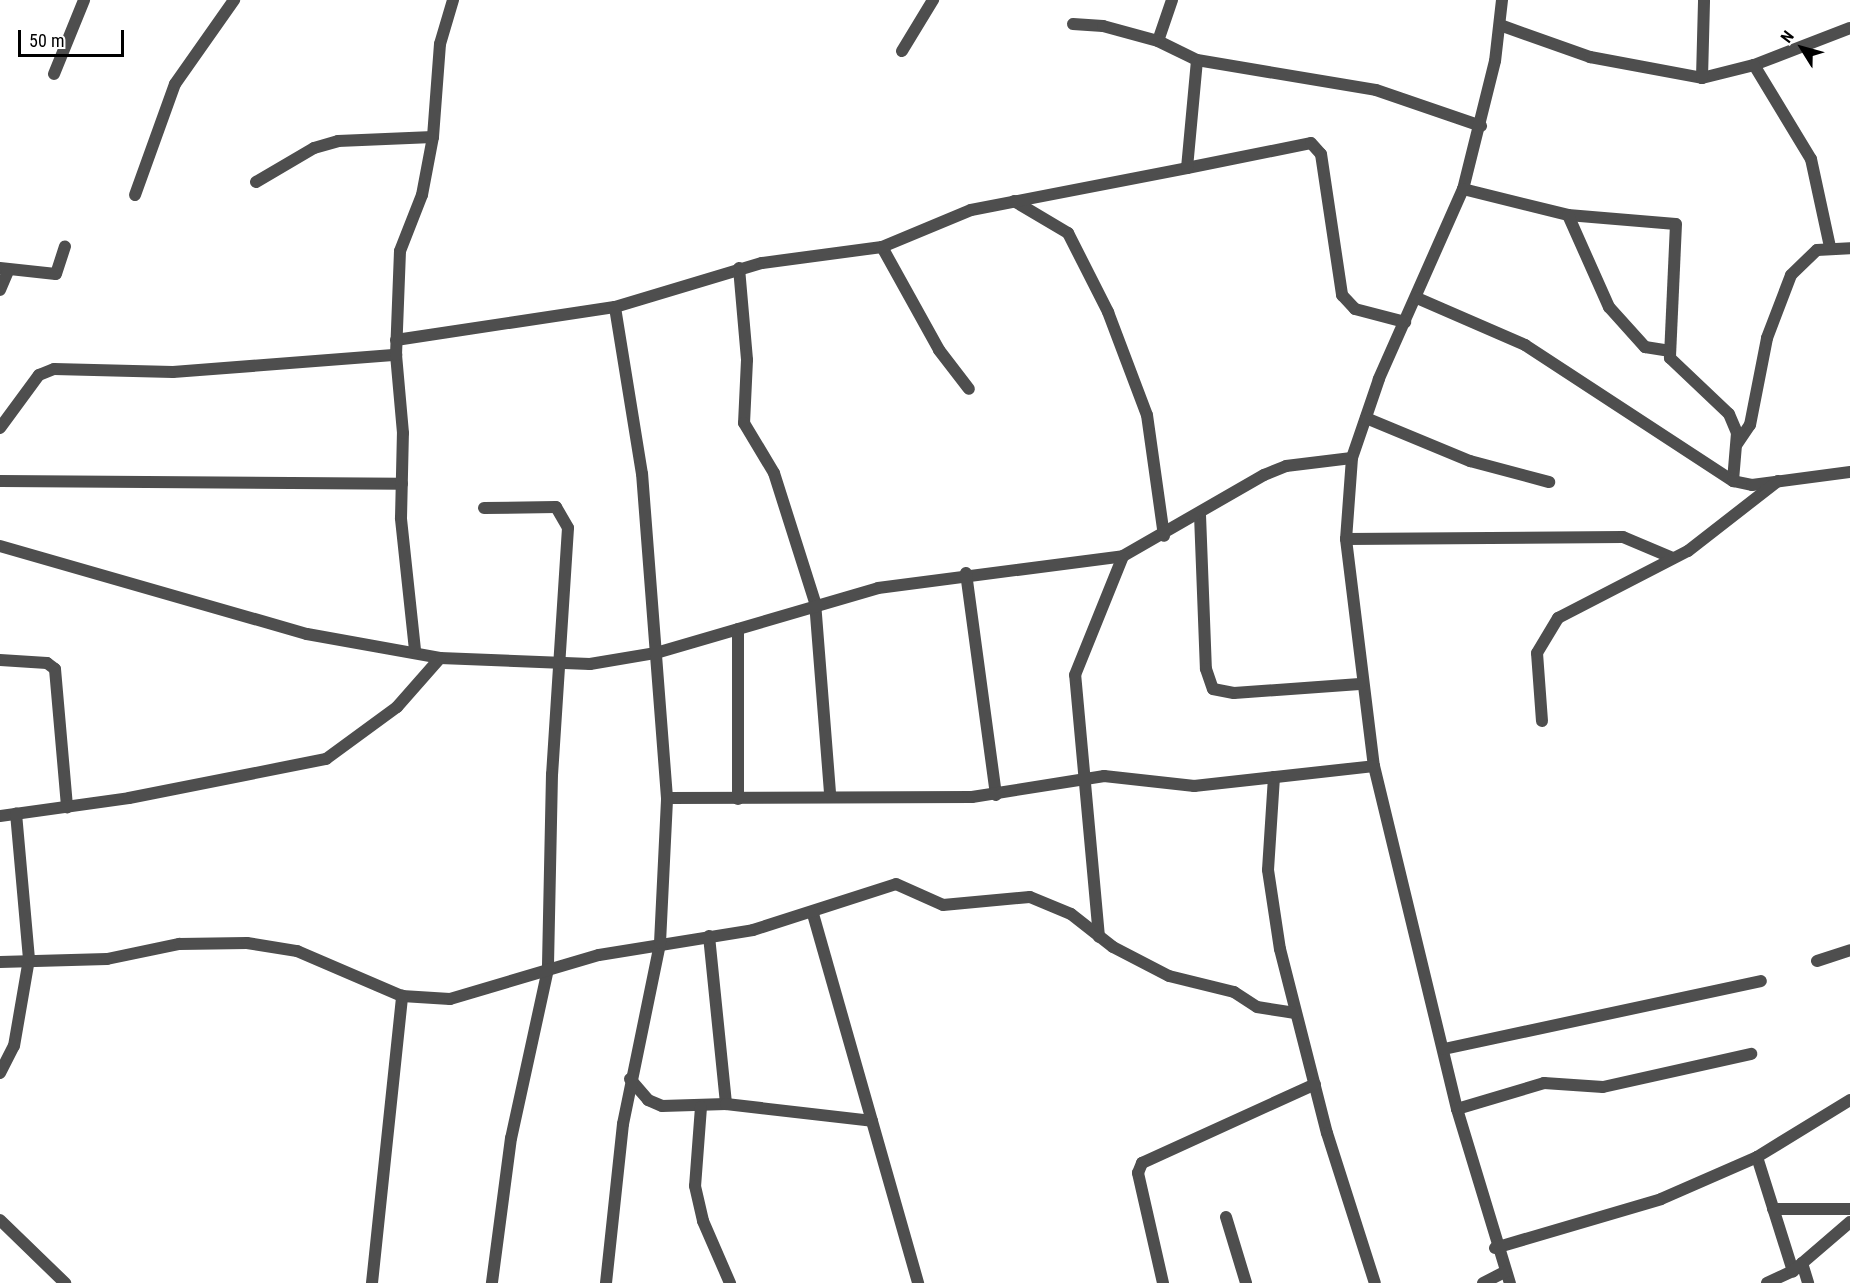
<!DOCTYPE html>
<style>
body{margin:0}
#map{position:relative;width:1850px;height:1283px;overflow:hidden;background:#fff;font-family:"Roboto Condensed",sans-serif}
div>[style]{position:absolute}
.minor>*{height:12px;margin:-6px;padding:0 6px;transform-origin:6px;border-radius:6px;background:#4e4e4e}
span{translate:-50% -50%;white-space:nowrap;text-align:center;line-height:1.15;-webkit-text-stroke:6px #fff;paint-order:stroke}
.north{position:absolute;left:1772px;top:18px;width:60px;height:60px;-webkit-text-stroke:4px #fff;paint-order:stroke;rotate:307deg;font-size:16px;font-weight:700;line-height:24px;text-align:center;color:#000}
.north::after{content:'';display:block;margin:auto;width:21px;height:27px;background:#000;clip-path:polygon(50% 0,100% 100%,50% 72%,0 100%)}
.scale{position:absolute;left:18px;top:30px;width:106px;height:27px;box-sizing:border-box;border:3px solid #000;border-top:0;padding-left:8px;font-size:18px;line-height:21px;white-space:nowrap;color:#000;-webkit-text-stroke:4px #fff;paint-order:stroke}
</style>
<div id="map">
<div class="minor">
<i style="left:1172px;top:0;width:43px;rotate:108.9deg"></i>
<i style="left:1158px;top:41px;width:43px;rotate:26deg"></i>
<i style="left:1197px;top:60px;width:181px;rotate:9.5deg"></i>
<i style="left:1376px;top:90px;width:111px;rotate:18.9deg"></i>
<i style="left:1502px;top:0;width:61px;rotate:96.5deg"></i>
<i style="left:1495px;top:61px;width:132px;rotate:104deg"></i>
<i style="left:1463px;top:189px;width:208px;rotate:113.9deg"></i>
<i style="left:1379px;top:379px;width:83px;rotate:108.9deg"></i>
<i style="left:1352px;top:458px;width:81px;rotate:94.2deg"></i>
<i style="left:1346px;top:539px;width:229px;rotate:83deg"></i>
<i style="left:1374px;top:766px;width:353px;rotate:76.4deg"></i>
<i style="left:1457px;top:1109px;width:182px;rotate:73.1deg"></i>
<i style="left:1073px;top:24px;width:30px;rotate:4deg"></i>
<i style="left:1103px;top:26px;width:57px;rotate:15.3deg"></i>
<i style="left:1500px;top:25px;width:96px;rotate:19.6deg"></i>
<i style="left:1590px;top:57px;width:114px;rotate:10.6deg"></i>
<i style="left:1702px;top:78px;width:54px;rotate:-14deg"></i>
<i style="left:1754px;top:65px;width:103px;rotate:-21.1deg"></i>
<i style="left:902px;top:51px;width:60px;rotate:-58.7deg"></i>
<i style="left:1754px;top:65px;width:110px;rotate:58.8deg"></i>
<i style="left:1811px;top:159px;width:90px;rotate:77.8deg"></i>
<i style="left:54px;top:74px;width:80px;rotate:-67.9deg"></i>
<i style="left:1702px;top:78px;width:78px;rotate:-88.5deg"></i>
<i style="left:1187px;top:168px;width:126px;rotate:-11.4deg"></i>
<i style="left:1311px;top:143px;width:15px;rotate:48deg"></i>
<i style="left:1321px;top:154px;width:143px;rotate:81.5deg"></i>
<i style="left:1342px;top:295px;width:19px;rotate:47deg"></i>
<i style="left:1355px;top:309px;width:52px;rotate:14.6deg"></i>
<i style="left:256px;top:182px;width:67px;rotate:-30.4deg"></i>
<i style="left:314px;top:148px;width:25px;rotate:-16deg"></i>
<i style="left:338px;top:141px;width:95px;rotate:-2.4deg"></i>
<i style="left:1463px;top:189px;width:108px;rotate:13.9deg"></i>
<i style="left:1568px;top:215px;width:108px;rotate:4.8deg"></i>
<i style="left:1676px;top:224px;width:134px;rotate:92.6deg"></i>
<i style="left:1670px;top:358px;width:81px;rotate:43.5deg"></i>
<i style="left:1729px;top:414px;width:21px;rotate:67deg"></i>
<i style="left:1737px;top:433px;width:48px;rotate:94.8deg"></i>
<i style="left:135px;top:195px;width:118px;rotate:-70.2deg"></i>
<i style="left:175px;top:84px;width:103px;rotate:-54.9deg"></i>
<i style="left:1014px;top:201px;width:63px;rotate:30.7deg"></i>
<i style="left:1068px;top:233px;width:89px;rotate:63.1deg"></i>
<i style="left:1108px;top:312px;width:110px;rotate:69.3deg"></i>
<i style="left:1147px;top:415px;width:122px;rotate:82deg"></i>
<i style="left:1568px;top:215px;width:101px;rotate:66deg"></i>
<i style="left:1609px;top:307px;width:54px;rotate:48deg"></i>
<i style="left:1645px;top:347px;width:24px;rotate:9deg"></i>
<i style="left:882px;top:247px;width:118px;rotate:61deg"></i>
<i style="left:939px;top:350px;width:49px;rotate:52.4deg"></i>
<i style="left:0;top:268px;width:56px;rotate:6.1deg"></i>
<i style="left:56px;top:274px;width:29px;rotate:-72deg"></i>
<i style="left:739px;top:268px;width:92px;rotate:85deg"></i>
<i style="left:747px;top:360px;width:63px;rotate:92.7deg"></i>
<i style="left:744px;top:423px;width:58px;rotate:59deg"></i>
<i style="left:774px;top:473px;width:135px;rotate:72.4deg"></i>
<i style="left:815px;top:602px;width:193px;rotate:85.5deg"></i>
<i style="left:0;top:290px;width:21px;rotate:-67deg"></i>
<i style="left:1417px;top:298px;width:118px;rotate:23.5deg"></i>
<i style="left:1525px;top:345px;width:249px;rotate:33.2deg"></i>
<i style="left:1733px;top:481px;width:19px;rotate:12deg"></i>
<i style="left:1752px;top:485px;width:99px;rotate:-7.6deg"></i>
<i style="left:396px;top:340px;width:221px;rotate:-8.6deg"></i>
<i style="left:615px;top:307px;width:153px;rotate:-16.7deg"></i>
<i style="left:762px;top:263px;width:121px;rotate:-7.6deg"></i>
<i style="left:882px;top:247px;width:96px;rotate:-22.6deg"></i>
<i style="left:971px;top:210px;width:220px;rotate:-11deg"></i>
<i style="left:1187px;top:168px;width:108px;rotate:-84.7deg"></i>
<i style="left:1366px;top:418px;width:113px;rotate:22.5deg"></i>
<i style="left:1470px;top:461px;width:82px;rotate:14.9deg"></i>
<i style="left:0;top:428px;width:66px;rotate:-53.7deg"></i>
<i style="left:39px;top:375px;width:16px;rotate:-22deg"></i>
<i style="left:54px;top:369px;width:119px;rotate:1.4deg"></i>
<i style="left:173px;top:372px;width:224px;rotate:-4.4deg"></i>
<i style="left:1737px;top:444px;width:23px;rotate:-56deg"></i>
<i style="left:1750px;top:425px;width:89px;rotate:-78.9deg"></i>
<i style="left:1767px;top:338px;width:67px;rotate:-69.1deg"></i>
<i style="left:1791px;top:275px;width:36px;rotate:-44deg"></i>
<i style="left:1817px;top:250px;width:33px;rotate:-3deg"></i>
<i style="left:0;top:481px;width:402px;rotate:0.4deg"></i>
<i style="left:484px;top:508px;width:72px;rotate:-0.8deg"></i>
<i style="left:556px;top:507px;width:24px;rotate:60deg"></i>
<i style="left:568px;top:528px;width:247px;rotate:93.7deg"></i>
<i style="left:552px;top:774px;width:195px;rotate:91.2deg"></i>
<i style="left:548px;top:969px;width:173px;rotate:102.3deg"></i>
<i style="left:511px;top:1138px;width:146px;rotate:97.5deg"></i>
<i style="left:1200px;top:515px;width:154px;rotate:87.8deg"></i>
<i style="left:1206px;top:669px;width:21px;rotate:71deg"></i>
<i style="left:1213px;top:689px;width:21px;rotate:11deg"></i>
<i style="left:1234px;top:693px;width:126px;rotate:-4.1deg"></i>
<i style="left:1346px;top:539px;width:277px;rotate:-0.4deg"></i>
<i style="left:1623px;top:537px;width:54px;rotate:22.8deg"></i>
<i style="left:0;top:546px;width:319px;rotate:16deg"></i>
<i style="left:307px;top:634px;width:135px;rotate:10.2deg"></i>
<i style="left:440px;top:658px;width:150px;rotate:2.3deg"></i>
<i style="left:590px;top:664px;width:67px;rotate:-9.5deg"></i>
<i style="left:656px;top:653px;width:231px;rotate:-16.3deg"></i>
<i style="left:878px;top:588px;width:247px;rotate:-7.4deg"></i>
<i style="left:1123px;top:556px;width:163px;rotate:-29.9deg"></i>
<i style="left:1264px;top:475px;width:24px;rotate:-22deg"></i>
<i style="left:1286px;top:466px;width:66px;rotate:-6.9deg"></i>
<i style="left:966px;top:573px;width:224px;rotate:82.3deg"></i>
<i style="left:415px;top:650px;width:133px;rotate:-96.1deg"></i>
<i style="left:401px;top:518px;width:85px;rotate:-88.7deg"></i>
<i style="left:403px;top:433px;width:78px;rotate:-95.1deg"></i>
<i style="left:396px;top:355px;width:104px;rotate:-87.8deg"></i>
<i style="left:400px;top:251px;width:60px;rotate:-68.6deg"></i>
<i style="left:422px;top:195px;width:59px;rotate:-79.3deg"></i>
<i style="left:433px;top:137px;width:93px;rotate:-85.7deg"></i>
<i style="left:440px;top:44px;width:46px;rotate:-73.5deg"></i>
<i style="left:0;top:660px;width:47px;rotate:3.7deg"></i>
<i style="left:47px;top:663px;width:10px;rotate:37deg"></i>
<i style="left:55px;top:669px;width:139px;rotate:85deg"></i>
<i style="left:1542px;top:721px;width:68px;rotate:-94.2deg"></i>
<i style="left:1537px;top:653px;width:41px;rotate:-59deg"></i>
<i style="left:1558px;top:618px;width:146px;rotate:-27.3deg"></i>
<i style="left:1688px;top:551px;width:114px;rotate:-37.9deg"></i>
<i style="left:1274px;top:777px;width:93px;rotate:93.7deg"></i>
<i style="left:1268px;top:870px;width:80px;rotate:81.4deg"></i>
<i style="left:1280px;top:949px;width:190px;rotate:75.7deg"></i>
<i style="left:1327px;top:1133px;width:157px;rotate:72.3deg"></i>
<i style="left:667px;top:798px;width:305px;rotate:-0.2deg"></i>
<i style="left:972px;top:797px;width:134px;rotate:-9deg"></i>
<i style="left:1104px;top:776px;width:91px;rotate:6.3deg"></i>
<i style="left:1194px;top:786px;width:181px;rotate:-6.3deg"></i>
<i style="left:738px;top:799px;width:170px;rotate:-90deg"></i>
<i style="left:0;top:816px;width:130px;rotate:-7.9deg"></i>
<i style="left:129px;top:798px;width:201px;rotate:-11.2deg"></i>
<i style="left:326px;top:759px;width:88px;rotate:-36.2deg"></i>
<i style="left:397px;top:707px;width:65px;rotate:-48.7deg"></i>
<i style="left:813px;top:914px;width:384px;rotate:74.1deg"></i>
<i style="left:709px;top:936px;width:169px;rotate:84.2deg"></i>
<i style="left:1099px;top:937px;width:263px;rotate:-95.2deg"></i>
<i style="left:1075px;top:675px;width:128px;rotate:-68deg"></i>
<i style="left:1817px;top:961px;width:35px;rotate:-18deg"></i>
<i style="left:0;top:962px;width:107px;rotate:-1.6deg"></i>
<i style="left:107px;top:959px;width:74px;rotate:-11.8deg"></i>
<i style="left:179px;top:944px;width:68px;rotate:-0.8deg"></i>
<i style="left:247px;top:943px;width:51px;rotate:9.1deg"></i>
<i style="left:297px;top:951px;width:114px;rotate:23.2deg"></i>
<i style="left:402px;top:996px;width:48px;rotate:3.6deg"></i>
<i style="left:450px;top:999px;width:155px;rotate:-16.5deg"></i>
<i style="left:599px;top:955px;width:156px;rotate:-9.2deg"></i>
<i style="left:753px;top:930px;width:150px;rotate:-17.8deg"></i>
<i style="left:896px;top:884px;width:51px;rotate:24.1deg"></i>
<i style="left:943px;top:905px;width:87px;rotate:-5.3deg"></i>
<i style="left:1030px;top:897px;width:44px;rotate:22.5deg"></i>
<i style="left:1071px;top:914px;width:53px;rotate:38.2deg"></i>
<i style="left:1113px;top:947px;width:63px;rotate:27.4deg"></i>
<i style="left:1169px;top:976px;width:67px;rotate:13.8deg"></i>
<i style="left:1234px;top:992px;width:27px;rotate:33deg"></i>
<i style="left:1257px;top:1007px;width:37px;rotate:9deg"></i>
<i style="left:1444px;top:1049px;width:324px;rotate:-12.1deg"></i>
<i style="left:0;top:1073px;width:30px;rotate:-63deg"></i>
<i style="left:14px;top:1046px;width:88px;rotate:-80.2deg"></i>
<i style="left:29px;top:959px;width:146px;rotate:-95.1deg"></i>
<i style="left:630px;top:1079px;width:28px;rotate:49deg"></i>
<i style="left:648px;top:1100px;width:15px;rotate:23deg"></i>
<i style="left:662px;top:1106px;width:64px;rotate:-1.8deg"></i>
<i style="left:726px;top:1104px;width:147px;rotate:6.6deg"></i>
<i style="left:701px;top:1107px;width:79px;rotate:94.3deg"></i>
<i style="left:695px;top:1186px;width:36px;rotate:77deg"></i>
<i style="left:703px;top:1221px;width:68px;rotate:66.5deg"></i>
<i style="left:1457px;top:1109px;width:91px;rotate:-16.6deg"></i>
<i style="left:1544px;top:1083px;width:59px;rotate:3.9deg"></i>
<i style="left:1603px;top:1087px;width:152px;rotate:-12.6deg"></i>
<i style="left:1757px;top:1157px;width:120px;rotate:72.5deg"></i>
<i style="left:1773px;top:1209px;width:77px"></i>
<i style="left:1226px;top:1217px;width:69px;rotate:73.1deg"></i>
<i style="left:0;top:1220px;width:91px;rotate:44.1deg"></i>
<i style="left:1495px;top:1248px;width:173px;rotate:-16.4deg"></i>
<i style="left:1661px;top:1199px;width:105px;rotate:-23.6deg"></i>
<i style="left:1757px;top:1157px;width:109px;rotate:-31.5deg"></i>
<i style="left:1802px;top:1263px;width:21px;rotate:73deg"></i>
<i style="left:372px;top:1283px;width:289px;rotate:-84deg"></i>
<i style="left:606px;top:1283px;width:160px;rotate:-83.9deg"></i>
<i style="left:623px;top:1124px;width:185px;rotate:-78.4deg"></i>
<i style="left:660px;top:943px;width:145px;rotate:-87.2deg"></i>
<i style="left:667px;top:798px;width:325px;rotate:-94.4deg"></i>
<i style="left:642px;top:474px;width:169px;rotate:-99.2deg"></i>
<i style="left:1163px;top:1283px;width:113px;rotate:-102.8deg"></i>
<i style="left:1138px;top:1173px;width:11px;rotate:-68deg"></i>
<i style="left:1142px;top:1163px;width:190px;rotate:-24.5deg"></i>
<i style="left:1483px;top:1283px;width:25px;rotate:-27deg"></i>
<i style="left:1767px;top:1283px;width:29px;rotate:-25deg"></i>
<i style="left:1793px;top:1271px;width:75px;rotate:-40.7deg"></i>
</div>
<div class="north">N</div>
<div class="scale">50 m</div>
</div>
